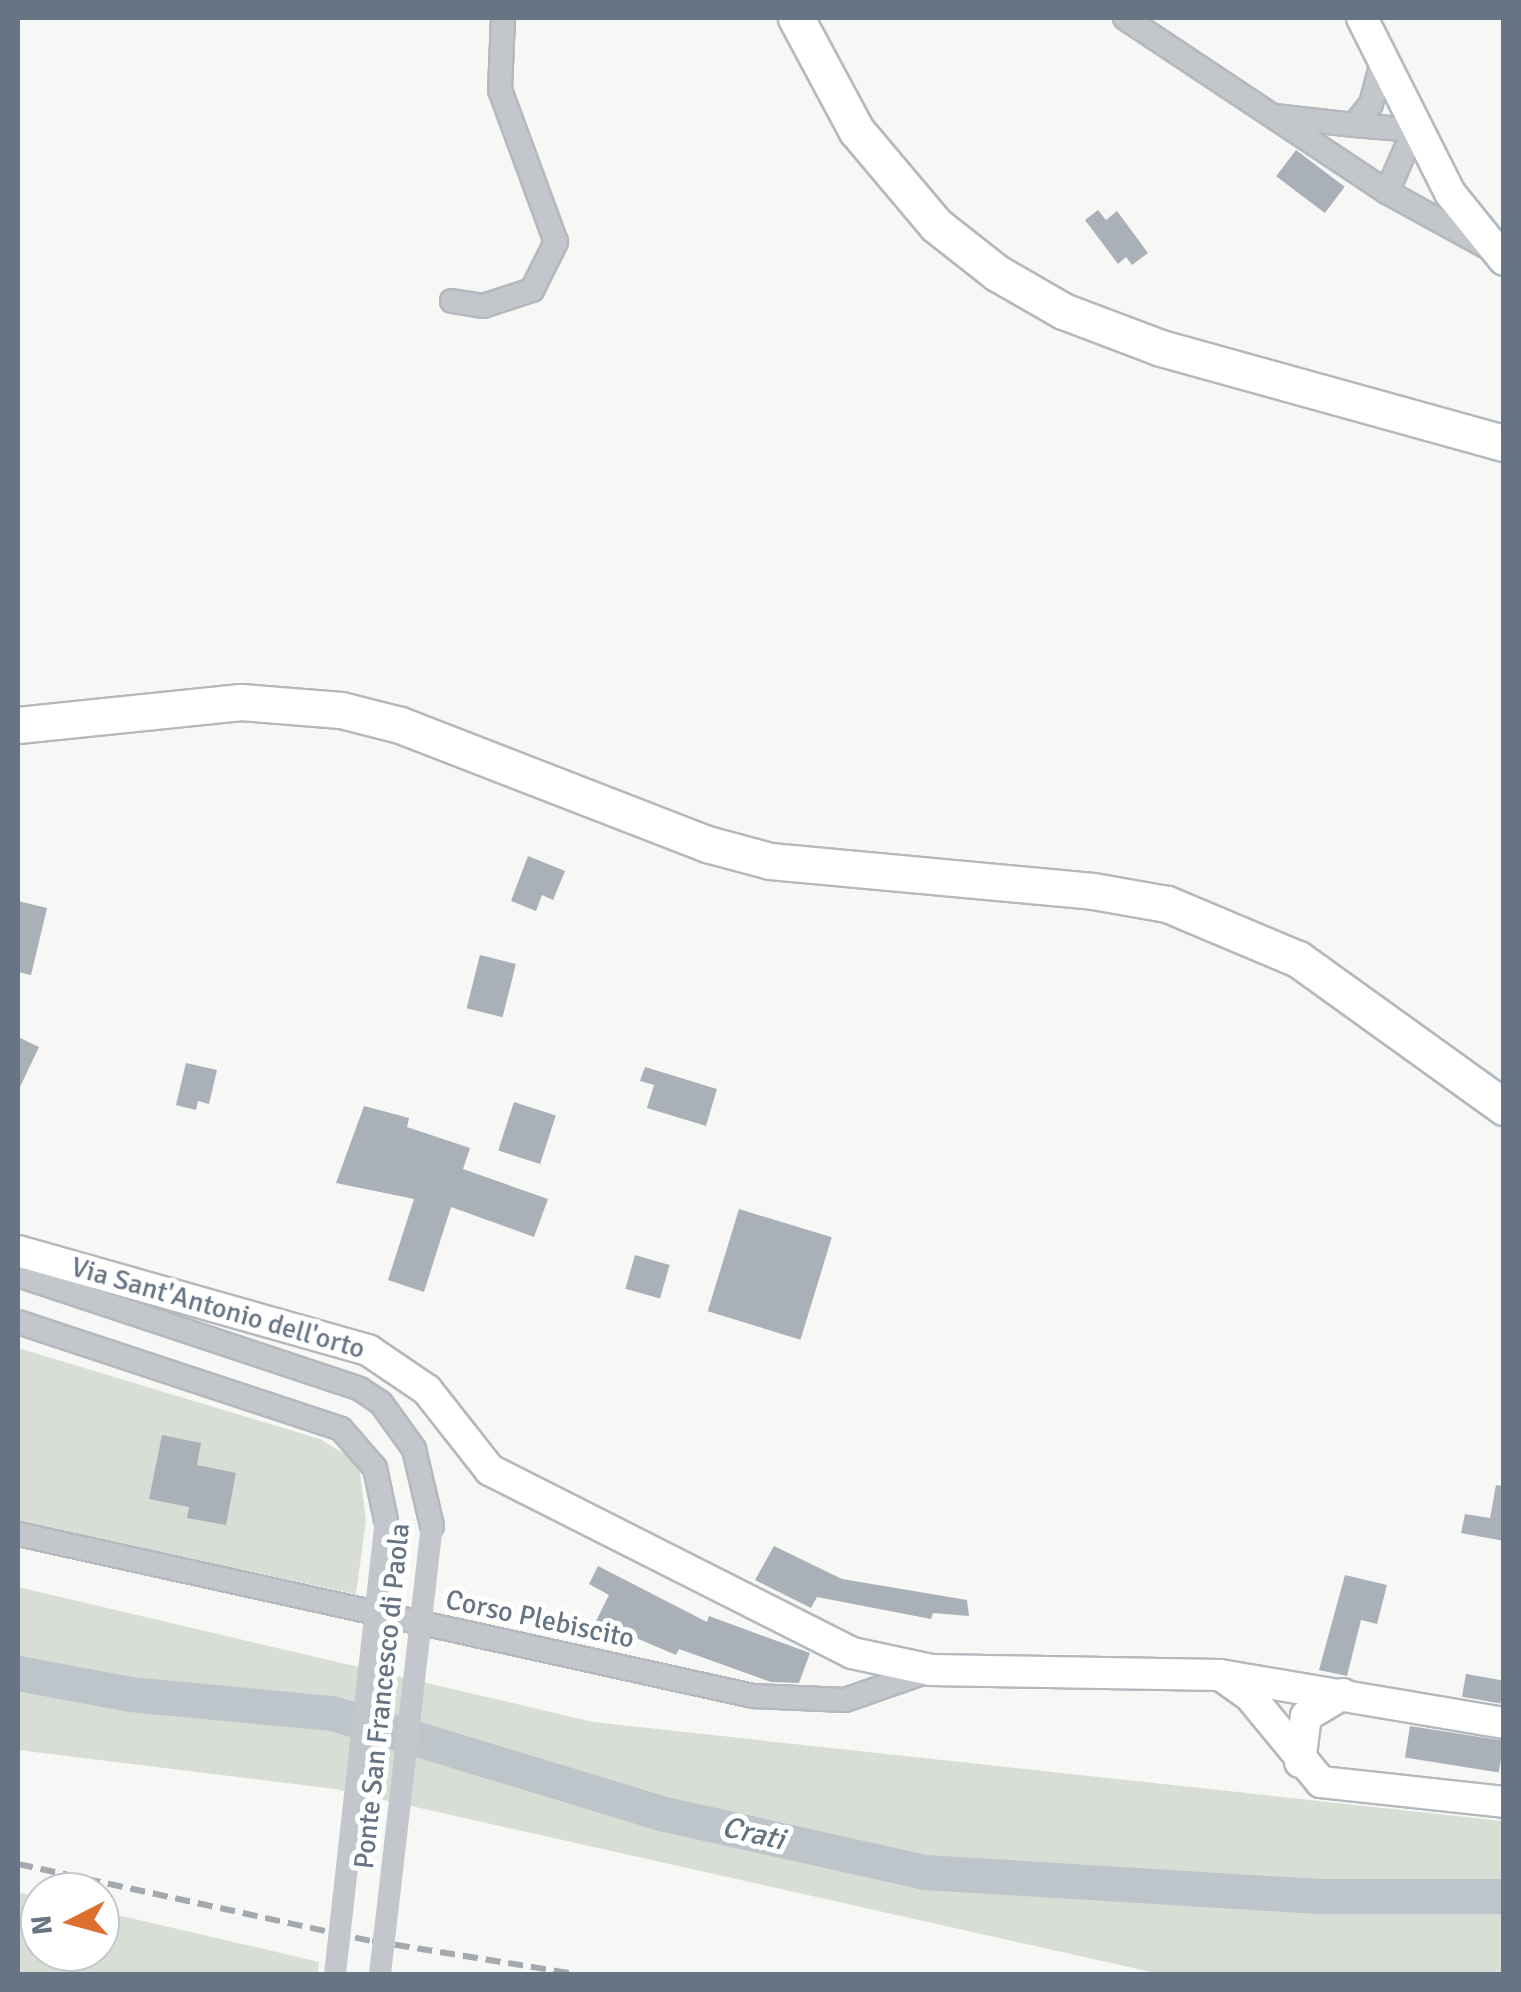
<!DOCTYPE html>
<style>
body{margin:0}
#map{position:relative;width:1521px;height:1992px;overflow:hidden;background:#f7f7f5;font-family:Signika,sans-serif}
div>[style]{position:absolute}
.green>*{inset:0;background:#d8ded6}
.river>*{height:35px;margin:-17.5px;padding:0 17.5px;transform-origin:17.5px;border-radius:17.5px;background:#bdc5cb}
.building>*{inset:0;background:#aab0b7;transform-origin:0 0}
.roads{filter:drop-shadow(2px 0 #b5b9be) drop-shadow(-2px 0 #b5b9be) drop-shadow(0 2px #b5b9be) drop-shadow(0 -2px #b5b9be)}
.street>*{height:22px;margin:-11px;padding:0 11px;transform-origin:11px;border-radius:11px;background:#c3c6ca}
.secondary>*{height:30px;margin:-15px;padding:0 15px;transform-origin:15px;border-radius:15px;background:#fff}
.primary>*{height:35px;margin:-17.5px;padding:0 17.5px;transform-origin:17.5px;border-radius:17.5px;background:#fff}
.rail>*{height:6px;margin-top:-3px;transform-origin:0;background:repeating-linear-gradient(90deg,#a4a9af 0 15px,transparent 0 23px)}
.street-bridge>*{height:22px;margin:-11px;padding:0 11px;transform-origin:11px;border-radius:11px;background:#c3c6ca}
span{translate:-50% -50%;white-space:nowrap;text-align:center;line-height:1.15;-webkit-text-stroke:10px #fff;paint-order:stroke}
.street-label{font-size:28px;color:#677484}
.water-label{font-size:30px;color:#637480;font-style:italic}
.frame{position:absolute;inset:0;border:20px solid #677484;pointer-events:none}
.north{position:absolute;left:20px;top:1872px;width:100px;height:100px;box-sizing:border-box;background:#fff;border:2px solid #c2c7ce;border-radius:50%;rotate:264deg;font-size:28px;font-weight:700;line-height:40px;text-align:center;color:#677484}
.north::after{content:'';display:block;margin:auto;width:35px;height:45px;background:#dd6f2f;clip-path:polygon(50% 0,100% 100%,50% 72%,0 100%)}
</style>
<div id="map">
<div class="green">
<i style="clip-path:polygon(18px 1348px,320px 1439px,346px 1455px,360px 1472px,366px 1521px,356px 1594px,18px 1522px)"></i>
<i style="clip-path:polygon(18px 1587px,593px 1722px,1503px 1821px,1503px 1974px,1151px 1972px,335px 1789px,18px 1750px)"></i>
<i style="clip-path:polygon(18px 1892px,40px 1897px,40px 1952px,100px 1952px,100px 1911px,319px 1962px,318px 1974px,18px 1974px)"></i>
</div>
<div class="river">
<i style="left:18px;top:1673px;width:114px;rotate:10.6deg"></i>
<i style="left:130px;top:1694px;width:203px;rotate:5.4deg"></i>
<i style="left:332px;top:1713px;width:348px;rotate:16.9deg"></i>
<i style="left:665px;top:1814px;width:266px;rotate:12.6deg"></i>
<i style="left:925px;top:1872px;width:398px;rotate:3.5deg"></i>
<i style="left:1322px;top:1896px;width:182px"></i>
</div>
<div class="building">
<i style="left:1296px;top:150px;width:61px;height:33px;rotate:37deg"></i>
<i style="clip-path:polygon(1098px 210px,1106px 220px,1117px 211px,1148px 253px,1132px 265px,1126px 257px,1118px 264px,1085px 220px)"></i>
<i style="clip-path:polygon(528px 856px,565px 871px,553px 900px,542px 895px,536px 911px,511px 901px)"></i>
<i style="clip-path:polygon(18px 901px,47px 908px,31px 975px,18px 972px)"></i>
<i style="left:480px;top:955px;width:37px;height:55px;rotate:14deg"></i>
<i style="clip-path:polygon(18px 1037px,39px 1047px,18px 1091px)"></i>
<i style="clip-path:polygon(186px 1063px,217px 1070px,209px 1104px,198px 1101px,196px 1110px,176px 1105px)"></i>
<i style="clip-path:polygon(645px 1067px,717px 1089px,706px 1126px,647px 1108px,654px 1085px,640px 1081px)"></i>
<i style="left:514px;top:1102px;width:44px;height:51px;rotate:18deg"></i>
<i style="clip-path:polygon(364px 1106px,409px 1118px,407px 1127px,470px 1148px,463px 1169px,548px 1199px,534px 1237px,451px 1207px,424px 1292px,388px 1280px,414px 1199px,336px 1183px)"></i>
<i style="left:739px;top:1209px;width:97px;height:107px;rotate:17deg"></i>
<i style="left:635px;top:1255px;width:36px;height:35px;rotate:16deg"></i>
<i style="clip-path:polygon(162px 1435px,201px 1443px,197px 1465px,236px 1473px,226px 1525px,187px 1518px,189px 1507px,149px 1499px)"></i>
<i style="clip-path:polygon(1496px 1485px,1504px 1486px,1504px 1541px,1461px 1533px,1465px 1514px,1490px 1518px)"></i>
<i style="clip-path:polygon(774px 1546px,842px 1579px,967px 1600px,969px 1616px,933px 1613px,931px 1619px,817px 1597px,811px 1608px,755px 1580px)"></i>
<i style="clip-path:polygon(598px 1566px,707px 1622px,709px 1616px,810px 1653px,799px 1683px,771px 1682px,679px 1649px,676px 1655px,596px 1621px,609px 1595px,589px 1584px)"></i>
<i style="clip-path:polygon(1345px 1575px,1387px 1585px,1377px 1624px,1361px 1620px,1347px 1676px,1319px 1670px)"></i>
<i style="left:1466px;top:1674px;width:39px;height:23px;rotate:10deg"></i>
<i style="left:1410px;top:1726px;width:95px;height:32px;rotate:9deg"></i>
</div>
<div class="roads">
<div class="street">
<i style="left:1125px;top:18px;width:315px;rotate:33.6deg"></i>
<i style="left:1387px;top:192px;width:116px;rotate:28.8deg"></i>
<i style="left:1274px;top:116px;width:81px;rotate:6.4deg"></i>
<i style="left:1354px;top:125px;width:27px;rotate:-51deg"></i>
<i style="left:1371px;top:104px;width:43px;rotate:-75.3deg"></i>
<i style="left:1354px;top:125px;width:60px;rotate:4.8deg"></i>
<i style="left:1414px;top:130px;width:68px;rotate:113.5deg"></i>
<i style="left:452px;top:301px;width:31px;rotate:9deg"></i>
<i style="left:483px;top:306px;width:52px;rotate:-18.1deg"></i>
<i style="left:532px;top:290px;width:54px;rotate:-63.4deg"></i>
<i style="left:556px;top:242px;width:162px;rotate:-110.2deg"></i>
<i style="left:500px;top:90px;width:72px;rotate:-87.6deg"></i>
<i style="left:18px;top:1275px;width:360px;rotate:18.4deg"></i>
<i style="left:360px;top:1389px;width:25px;rotate:34deg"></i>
<i style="left:381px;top:1403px;width:57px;rotate:54.3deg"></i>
<i style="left:414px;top:1449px;width:79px;rotate:76.8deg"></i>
<i style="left:18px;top:1322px;width:340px;rotate:18.3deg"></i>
<i style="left:341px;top:1429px;width:52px;rotate:48.9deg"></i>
<i style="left:375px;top:1468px;width:53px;rotate:78.1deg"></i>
<i style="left:18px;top:1534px;width:753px;rotate:12.43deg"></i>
<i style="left:753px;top:1696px;width:92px;rotate:2.5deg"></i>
<i style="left:845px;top:1700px;width:91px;rotate:-19.2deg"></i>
</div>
<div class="secondary">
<i style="left:1362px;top:18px;width:196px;rotate:63.3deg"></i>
<i style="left:1450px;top:193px;width:86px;rotate:51.1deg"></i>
<i style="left:18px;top:1251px;width:364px;rotate:15.8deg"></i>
<i style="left:368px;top:1350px;width:71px;rotate:34.1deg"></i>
<i style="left:427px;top:1390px;width:102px;rotate:51.8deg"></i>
<i style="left:490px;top:1470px;width:406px;rotate:26.8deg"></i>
<i style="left:852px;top:1653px;width:81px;rotate:12.1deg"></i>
<i style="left:931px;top:1670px;width:289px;rotate:1deg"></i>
<i style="left:1220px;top:1675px;width:288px;rotate:9.6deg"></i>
<i style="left:1223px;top:1677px;width:32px;rotate:35deg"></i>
<i style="left:1249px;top:1695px;width:113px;rotate:50.4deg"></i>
<i style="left:1321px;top:1782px;width:184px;rotate:6.2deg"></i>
<i style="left:1300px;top:1762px;width:46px;rotate:-82.6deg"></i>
<i style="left:1306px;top:1716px;width:43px;rotate:-30.7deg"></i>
</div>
<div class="primary">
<i style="left:796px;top:18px;width:127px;rotate:61.8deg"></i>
<i style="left:856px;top:130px;width:124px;rotate:49.9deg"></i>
<i style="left:936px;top:225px;width:78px;rotate:38.2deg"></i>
<i style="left:997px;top:273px;width:76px;rotate:29.9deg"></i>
<i style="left:1063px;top:311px;width:105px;rotate:20.7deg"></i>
<i style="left:1161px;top:348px;width:356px;rotate:15.5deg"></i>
<i style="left:18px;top:725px;width:224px;rotate:-5.9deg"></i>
<i style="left:241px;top:702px;width:100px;rotate:4.6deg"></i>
<i style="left:341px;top:710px;width:61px;rotate:14.3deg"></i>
<i style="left:400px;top:725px;width:329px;rotate:21.2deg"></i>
<i style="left:707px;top:844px;width:65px;rotate:15.1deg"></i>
<i style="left:770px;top:861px;width:324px;rotate:5.3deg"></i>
<i style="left:1093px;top:891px;width:75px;rotate:10deg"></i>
<i style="left:1167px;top:904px;width:142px;rotate:22.8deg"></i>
<i style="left:1298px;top:959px;width:254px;rotate:35.7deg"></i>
</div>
</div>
<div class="rail">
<i style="left:18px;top:1864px;width:362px;rotate:12.3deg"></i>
<i style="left:372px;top:1941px;width:207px;rotate:9.2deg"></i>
</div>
<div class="street-bridge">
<i style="left:335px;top:1974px;width:457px;rotate:-83.6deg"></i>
<i style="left:380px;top:1974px;width:451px;rotate:-83.4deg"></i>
</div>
<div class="street-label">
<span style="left:218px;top:1308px;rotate:16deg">Via Sant'Antonio dell'orto</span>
<span style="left:540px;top:1619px;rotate:12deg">Corso Plebiscito</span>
<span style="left:382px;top:1696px;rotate:-84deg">Ponte San Francesco di Paola</span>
</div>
<div class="water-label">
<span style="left:753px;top:1834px;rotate:13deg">Crati</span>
</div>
<div class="frame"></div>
<div class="north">N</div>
</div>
